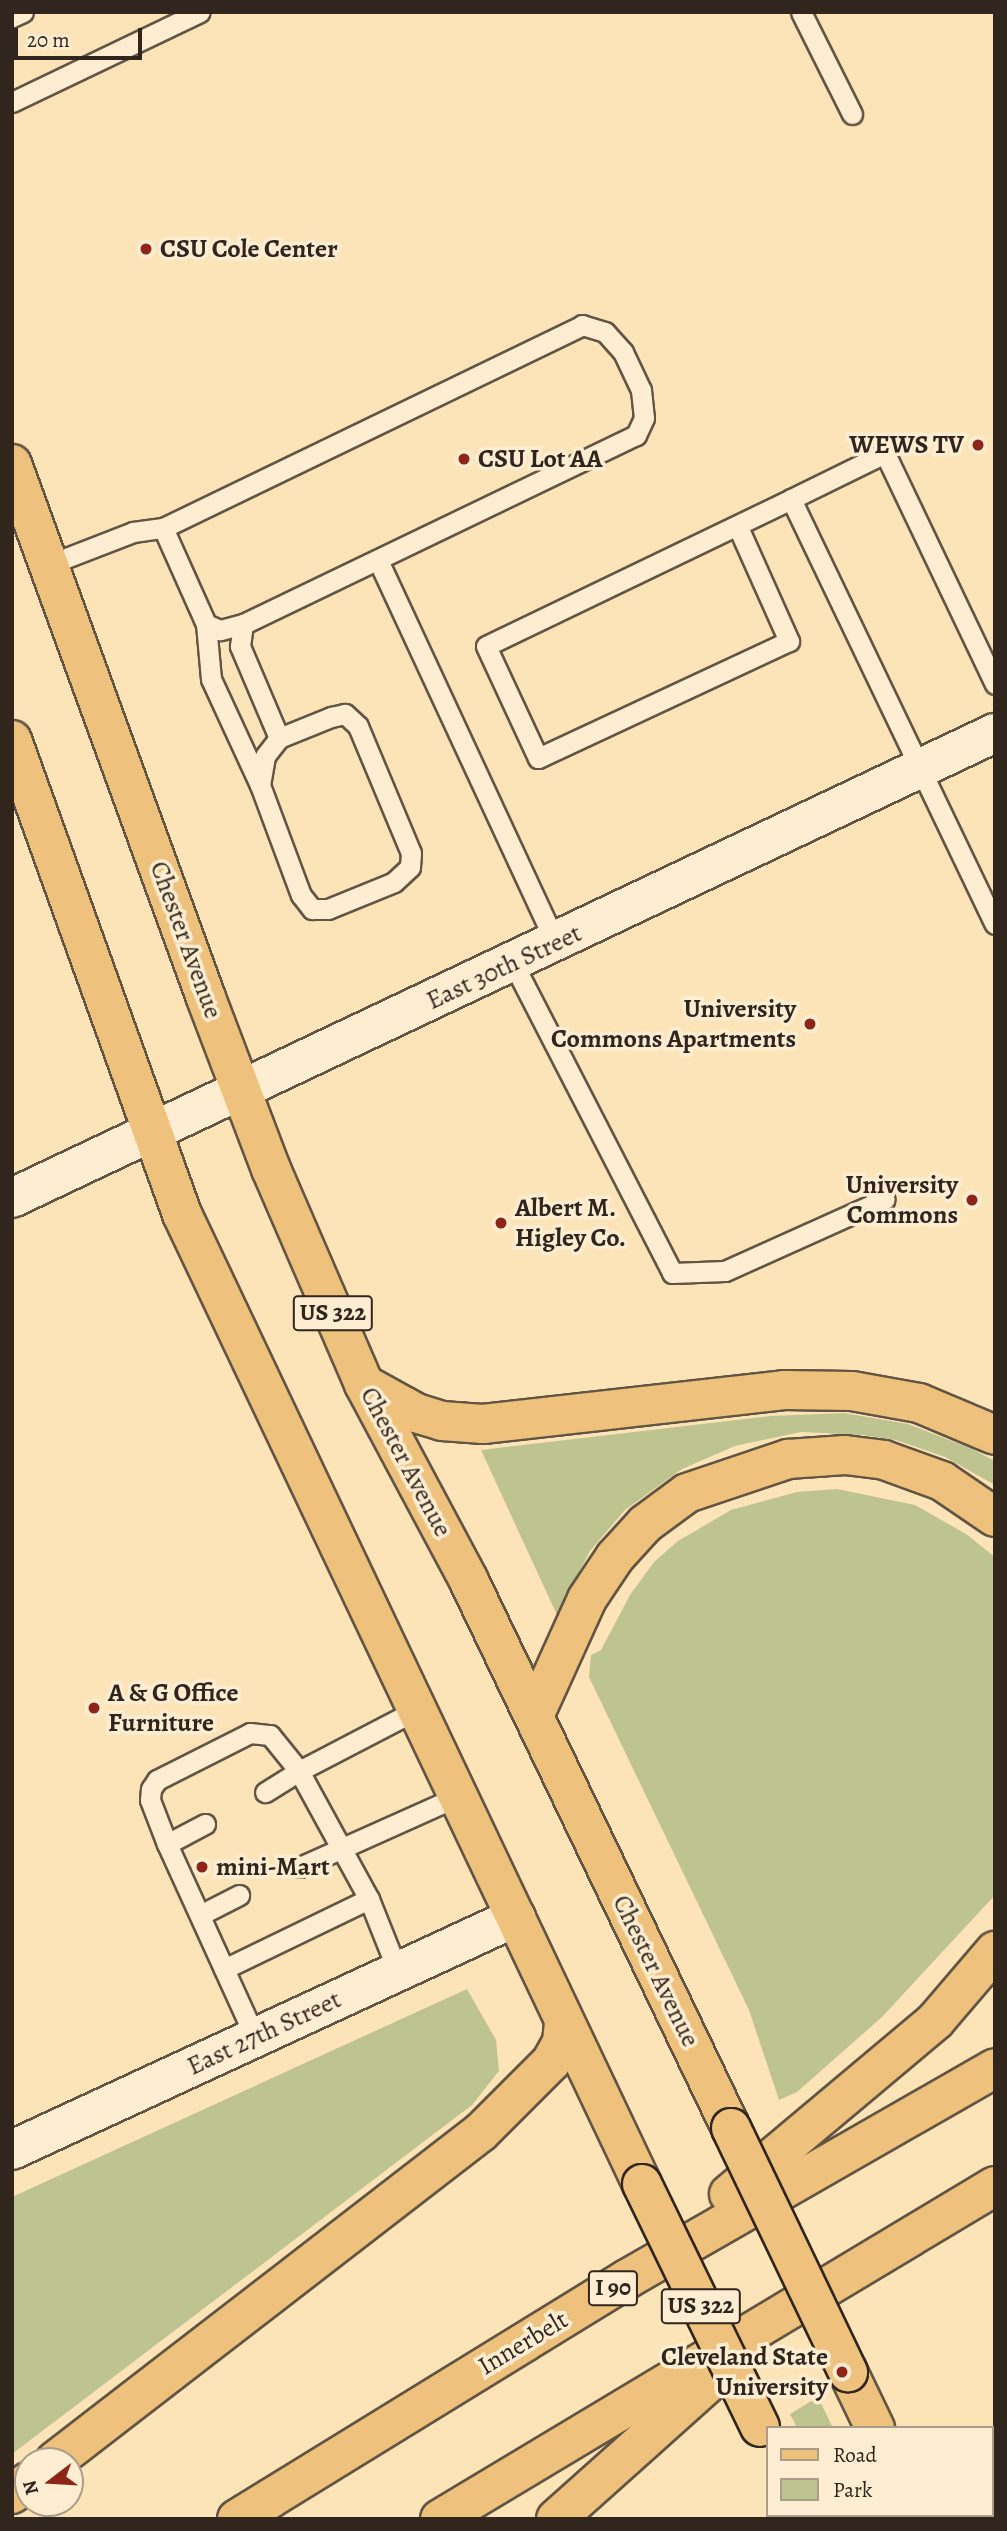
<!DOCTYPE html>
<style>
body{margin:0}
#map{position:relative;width:1007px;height:2531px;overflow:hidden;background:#fde3b8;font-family:Alegreya,serif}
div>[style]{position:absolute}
.green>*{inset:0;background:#bec490}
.roads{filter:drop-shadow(2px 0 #635544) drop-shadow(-2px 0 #635544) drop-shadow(0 2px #635544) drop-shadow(0 -2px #635544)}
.service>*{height:19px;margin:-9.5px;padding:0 9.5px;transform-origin:9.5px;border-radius:9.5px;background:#feedd1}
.minor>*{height:38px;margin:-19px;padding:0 19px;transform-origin:19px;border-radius:19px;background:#feedd1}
.secondary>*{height:38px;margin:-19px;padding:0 19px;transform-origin:19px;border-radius:19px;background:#feedd1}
.primary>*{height:38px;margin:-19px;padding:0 19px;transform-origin:19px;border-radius:19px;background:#eec27c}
.motorway>*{height:38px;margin:-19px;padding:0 19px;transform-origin:19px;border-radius:19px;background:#eec27c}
.bridges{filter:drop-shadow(2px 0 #30261d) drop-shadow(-2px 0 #30261d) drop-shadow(0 2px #30261d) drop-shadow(0 -2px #30261d)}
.primary-bridge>*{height:38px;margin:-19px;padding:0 19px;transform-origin:19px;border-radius:19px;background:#eec27c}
.dots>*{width:19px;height:19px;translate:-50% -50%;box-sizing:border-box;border:4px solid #feedd1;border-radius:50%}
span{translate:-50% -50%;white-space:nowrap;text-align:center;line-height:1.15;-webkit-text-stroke:7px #feedd1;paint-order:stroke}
.shield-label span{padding:2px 5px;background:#feedd1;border:2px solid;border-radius:5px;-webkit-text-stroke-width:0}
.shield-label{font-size:24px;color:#30261d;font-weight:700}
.poi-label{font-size:26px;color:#30261d;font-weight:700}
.left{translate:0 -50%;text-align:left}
.right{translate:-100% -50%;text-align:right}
.street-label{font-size:26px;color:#30261d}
.frame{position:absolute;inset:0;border:14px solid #30261d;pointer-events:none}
.legend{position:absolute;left:766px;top:2426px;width:228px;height:91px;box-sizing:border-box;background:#feedd1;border:2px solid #ac9d89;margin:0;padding:9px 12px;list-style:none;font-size:21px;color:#30261d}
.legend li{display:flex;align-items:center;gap:14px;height:35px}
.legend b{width:35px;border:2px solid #ac9d89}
.north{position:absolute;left:14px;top:2447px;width:70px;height:70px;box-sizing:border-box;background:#feedd1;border:2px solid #ac9d89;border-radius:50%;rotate:253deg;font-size:19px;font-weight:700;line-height:28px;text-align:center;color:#30261d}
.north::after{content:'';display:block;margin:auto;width:24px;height:32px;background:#8f2418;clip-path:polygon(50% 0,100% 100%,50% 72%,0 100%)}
.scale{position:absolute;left:14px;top:28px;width:128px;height:32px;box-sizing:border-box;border:4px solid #30261d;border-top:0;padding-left:9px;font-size:21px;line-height:24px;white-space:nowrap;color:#30261d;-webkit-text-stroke:5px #feedd1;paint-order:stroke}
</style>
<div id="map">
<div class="green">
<i style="clip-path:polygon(844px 1413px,908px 1424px,970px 1448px,995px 1461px,995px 1485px,945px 1457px,896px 1440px,863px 1435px,801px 1432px,735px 1446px,682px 1469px,625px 1510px,590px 1551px,557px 1615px,481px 1450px,771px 1416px)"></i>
<i style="clip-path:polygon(837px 1489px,915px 1505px,966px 1534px,995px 1557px,995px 1895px,882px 2017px,797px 2092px,779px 2100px,749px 2010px,589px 1677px,591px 1655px,601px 1650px,630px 1595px,654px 1562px,678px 1541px,731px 1510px,797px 1492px)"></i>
<i style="clip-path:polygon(467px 1989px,496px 2040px,499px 2071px,472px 2105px,12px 2454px,12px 2197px)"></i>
<i style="clip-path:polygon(818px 2397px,833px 2428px,797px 2428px,790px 2414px)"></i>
</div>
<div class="roads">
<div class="service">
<i style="left:801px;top:12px;width:114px;rotate:63.4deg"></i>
<i style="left:12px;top:17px;width:12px;rotate:-24deg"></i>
<i style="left:12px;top:102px;width:208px;rotate:-25.6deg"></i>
<i style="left:738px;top:527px;width:125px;rotate:65.9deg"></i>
<i style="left:789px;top:641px;width:277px;rotate:155deg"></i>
<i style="left:538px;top:758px;width:123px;rotate:-114.9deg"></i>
<i style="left:486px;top:646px;width:339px;rotate:-25.7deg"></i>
<i style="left:378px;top:560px;width:422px;rotate:65.1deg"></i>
<i style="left:48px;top:565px;width:91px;rotate:-21.2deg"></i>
<i style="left:133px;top:532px;width:30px;rotate:-8deg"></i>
<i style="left:163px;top:528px;width:466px;rotate:-25.8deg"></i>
<i style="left:582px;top:325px;width:24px;rotate:17deg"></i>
<i style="left:605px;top:332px;width:27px;rotate:48deg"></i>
<i style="left:623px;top:352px;width:42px;rotate:64.7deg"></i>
<i style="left:641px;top:390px;width:28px;rotate:84deg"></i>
<i style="left:644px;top:418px;width:19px;rotate:115deg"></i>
<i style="left:636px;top:435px;width:436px;rotate:154.3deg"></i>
<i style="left:243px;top:624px;width:24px;rotate:165deg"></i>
<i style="left:220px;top:630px;width:15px;rotate:-157deg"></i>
<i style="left:206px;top:624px;width:105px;rotate:-114.1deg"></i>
<i style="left:206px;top:624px;width:55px;rotate:84.8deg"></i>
<i style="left:211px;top:679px;width:117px;rotate:65.2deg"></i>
<i style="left:260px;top:785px;width:117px;rotate:69.6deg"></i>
<i style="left:301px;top:895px;width:18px;rotate:52deg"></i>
<i style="left:312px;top:909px;width:16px"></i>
<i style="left:328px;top:909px;width:71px;rotate:-22.2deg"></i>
<i style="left:394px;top:882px;width:22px;rotate:-43deg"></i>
<i style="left:410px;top:867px;width:14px;rotate:-86deg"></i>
<i style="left:411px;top:853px;width:138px;rotate:-112.7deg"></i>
<i style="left:358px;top:726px;width:18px;rotate:-137deg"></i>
<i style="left:345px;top:714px;width:14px;rotate:168deg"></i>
<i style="left:331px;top:717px;width:56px;rotate:158deg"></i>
<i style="left:279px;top:738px;width:100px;rotate:-113deg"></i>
<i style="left:240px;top:646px;width:22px;rotate:-82deg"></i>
<i style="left:995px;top:684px;width:256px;rotate:-115.5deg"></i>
<i style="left:885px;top:453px;width:105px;rotate:153.9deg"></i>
<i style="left:791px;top:499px;width:471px;rotate:64.4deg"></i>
<i style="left:260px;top:785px;width:29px;rotate:-80deg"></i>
<i style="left:265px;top:756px;width:23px;rotate:-52deg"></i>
<i style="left:513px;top:963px;width:348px;rotate:62.8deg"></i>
<i style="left:672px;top:1273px;width:53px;rotate:-2.2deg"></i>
<i style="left:725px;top:1271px;width:175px;rotate:-24.2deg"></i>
<i style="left:167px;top:1844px;width:43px;rotate:-27.8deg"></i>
<i style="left:300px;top:1867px;width:174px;rotate:-24.1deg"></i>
<i style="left:369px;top:1899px;width:79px;rotate:68.3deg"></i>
<i style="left:200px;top:1915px;width:44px;rotate:-27.1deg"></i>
<i style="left:224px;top:1969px;width:161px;rotate:-25.8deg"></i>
<i style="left:369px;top:1899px;width:146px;rotate:-118.7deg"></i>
<i style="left:299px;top:1771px;width:40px;rotate:148deg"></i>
<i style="left:255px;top:2037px;width:212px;rotate:-114.5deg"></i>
<i style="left:167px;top:1844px;width:47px;rotate:-111.1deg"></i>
<i style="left:150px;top:1800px;width:11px;rotate:-85deg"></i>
<i style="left:151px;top:1789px;width:11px;rotate:-56deg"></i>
<i style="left:157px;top:1780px;width:104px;rotate:-26.8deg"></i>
<i style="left:250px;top:1733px;width:20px;rotate:6deg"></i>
<i style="left:270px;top:1735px;width:46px;rotate:51.1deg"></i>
<i style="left:299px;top:1771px;width:134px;rotate:-27.5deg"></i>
</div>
<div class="minor">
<i style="left:12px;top:2150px;width:555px;rotate:-24.81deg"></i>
</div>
<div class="secondary">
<i style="left:12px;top:1198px;width:1087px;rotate:-25.32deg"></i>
</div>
<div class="primary">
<i style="left:12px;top:464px;width:568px;rotate:70.03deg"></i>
<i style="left:206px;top:998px;width:183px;rotate:69.2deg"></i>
<i style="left:271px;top:1169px;width:234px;rotate:66.6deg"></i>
<i style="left:364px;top:1384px;width:223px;rotate:61.9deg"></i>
<i style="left:469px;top:1581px;width:607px;rotate:64.41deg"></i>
<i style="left:12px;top:740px;width:504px;rotate:70.27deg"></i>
<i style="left:182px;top:1214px;width:1074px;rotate:64.63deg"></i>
<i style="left:848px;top:2372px;width:62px;rotate:64.3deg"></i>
<i style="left:802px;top:2515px;width:4px;rotate:63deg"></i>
<i style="left:916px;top:2515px;width:4px;rotate:63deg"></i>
</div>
<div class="motorway">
<i style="left:364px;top:1384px;width:60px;rotate:29.1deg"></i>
<i style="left:416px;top:1413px;width:27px;rotate:17deg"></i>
<i style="left:442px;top:1421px;width:41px;rotate:4.2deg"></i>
<i style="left:483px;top:1424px;width:303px;rotate:-6.4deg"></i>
<i style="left:784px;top:1390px;width:68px;rotate:0.8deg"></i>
<i style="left:852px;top:1391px;width:68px;rotate:10.2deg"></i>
<i style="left:919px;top:1403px;width:82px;rotate:22.8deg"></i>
<i style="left:534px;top:1716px;width:128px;rotate:-65.6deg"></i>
<i style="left:587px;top:1599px;width:50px;rotate:-56.3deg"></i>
<i style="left:615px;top:1557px;width:45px;rotate:-47.7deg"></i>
<i style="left:645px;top:1524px;width:52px;rotate:-36.4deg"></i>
<i style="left:687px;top:1493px;width:107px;rotate:-18.6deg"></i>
<i style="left:788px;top:1459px;width:57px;rotate:-4deg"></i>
<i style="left:845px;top:1455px;width:39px;rotate:7deg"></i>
<i style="left:884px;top:1460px;width:62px;rotate:19.9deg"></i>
<i style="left:942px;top:1481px;width:64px;rotate:34.2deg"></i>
<i style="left:729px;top:2194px;width:270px;rotate:-40deg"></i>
<i style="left:936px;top:2020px;width:91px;rotate:-49.5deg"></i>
<i style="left:55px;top:2461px;width:538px;rotate:-37.68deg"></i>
<i style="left:481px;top:2132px;width:99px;rotate:-45deg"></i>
<i style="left:551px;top:2062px;width:23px;rotate:-61deg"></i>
<i style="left:562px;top:2042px;width:20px;rotate:-84deg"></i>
<i style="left:12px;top:2494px;width:20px;rotate:-37deg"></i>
<i style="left:237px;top:2519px;width:458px;rotate:-31.6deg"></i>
<i style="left:627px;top:2279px;width:424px;rotate:-29.8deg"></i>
<i style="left:440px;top:2519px;width:647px;rotate:-30.96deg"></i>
<i style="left:556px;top:2519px;width:215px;rotate:-41.8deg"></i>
</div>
</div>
<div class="bridges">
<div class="primary-bridge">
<i style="left:731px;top:2128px;width:271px;rotate:64.4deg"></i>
<i style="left:642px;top:2184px;width:270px;rotate:64.1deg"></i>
</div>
</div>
<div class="dots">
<i style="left:146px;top:249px;background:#8f2418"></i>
<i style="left:978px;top:445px;background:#8f2418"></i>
<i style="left:464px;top:459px;background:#8f2418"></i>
<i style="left:810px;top:1024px;background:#8f2418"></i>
<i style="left:972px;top:1200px;background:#8f2418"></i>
<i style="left:501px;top:1223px;background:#8f2418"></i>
<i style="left:94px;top:1708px;background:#8f2418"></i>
<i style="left:202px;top:1867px;background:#8f2418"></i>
<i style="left:842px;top:2372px;background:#8f2418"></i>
</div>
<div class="shield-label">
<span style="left:333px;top:1313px">US 322</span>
<span style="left:613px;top:2288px">I 90</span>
<span style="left:701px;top:2306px">US 322</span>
</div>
<div class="poi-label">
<span class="left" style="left:160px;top:249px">CSU Cole Center</span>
<span class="right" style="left:964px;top:445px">WEWS TV</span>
<span class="left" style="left:478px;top:459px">CSU Lot AA</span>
<span class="right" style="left:796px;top:1024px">University<br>Commons Apartments</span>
<span class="right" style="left:958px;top:1200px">University<br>Commons</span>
<span class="left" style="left:515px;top:1223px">Albert M.<br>Higley Co.</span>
<span class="left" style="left:108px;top:1708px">A &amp; G Office<br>Furniture</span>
<span class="left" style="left:216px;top:1867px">mini-Mart</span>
<span class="right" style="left:828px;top:2372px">Cleveland State<br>University</span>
</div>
<div class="street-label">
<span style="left:186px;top:940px;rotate:70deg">Chester Avenue</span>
<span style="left:504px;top:967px;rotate:-25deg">East 30th Street</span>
<span style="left:406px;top:1462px;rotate:62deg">Chester Avenue</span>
<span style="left:656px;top:1971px;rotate:64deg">Chester Avenue</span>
<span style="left:264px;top:2033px;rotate:-25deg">East 27th Street</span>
<span style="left:523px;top:2343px;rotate:-31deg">Innerbelt</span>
</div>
<div class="frame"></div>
<ul class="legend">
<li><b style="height:9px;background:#eec27c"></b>Road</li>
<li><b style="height:19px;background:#bec490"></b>Park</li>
</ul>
<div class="north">N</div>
<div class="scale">20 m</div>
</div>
